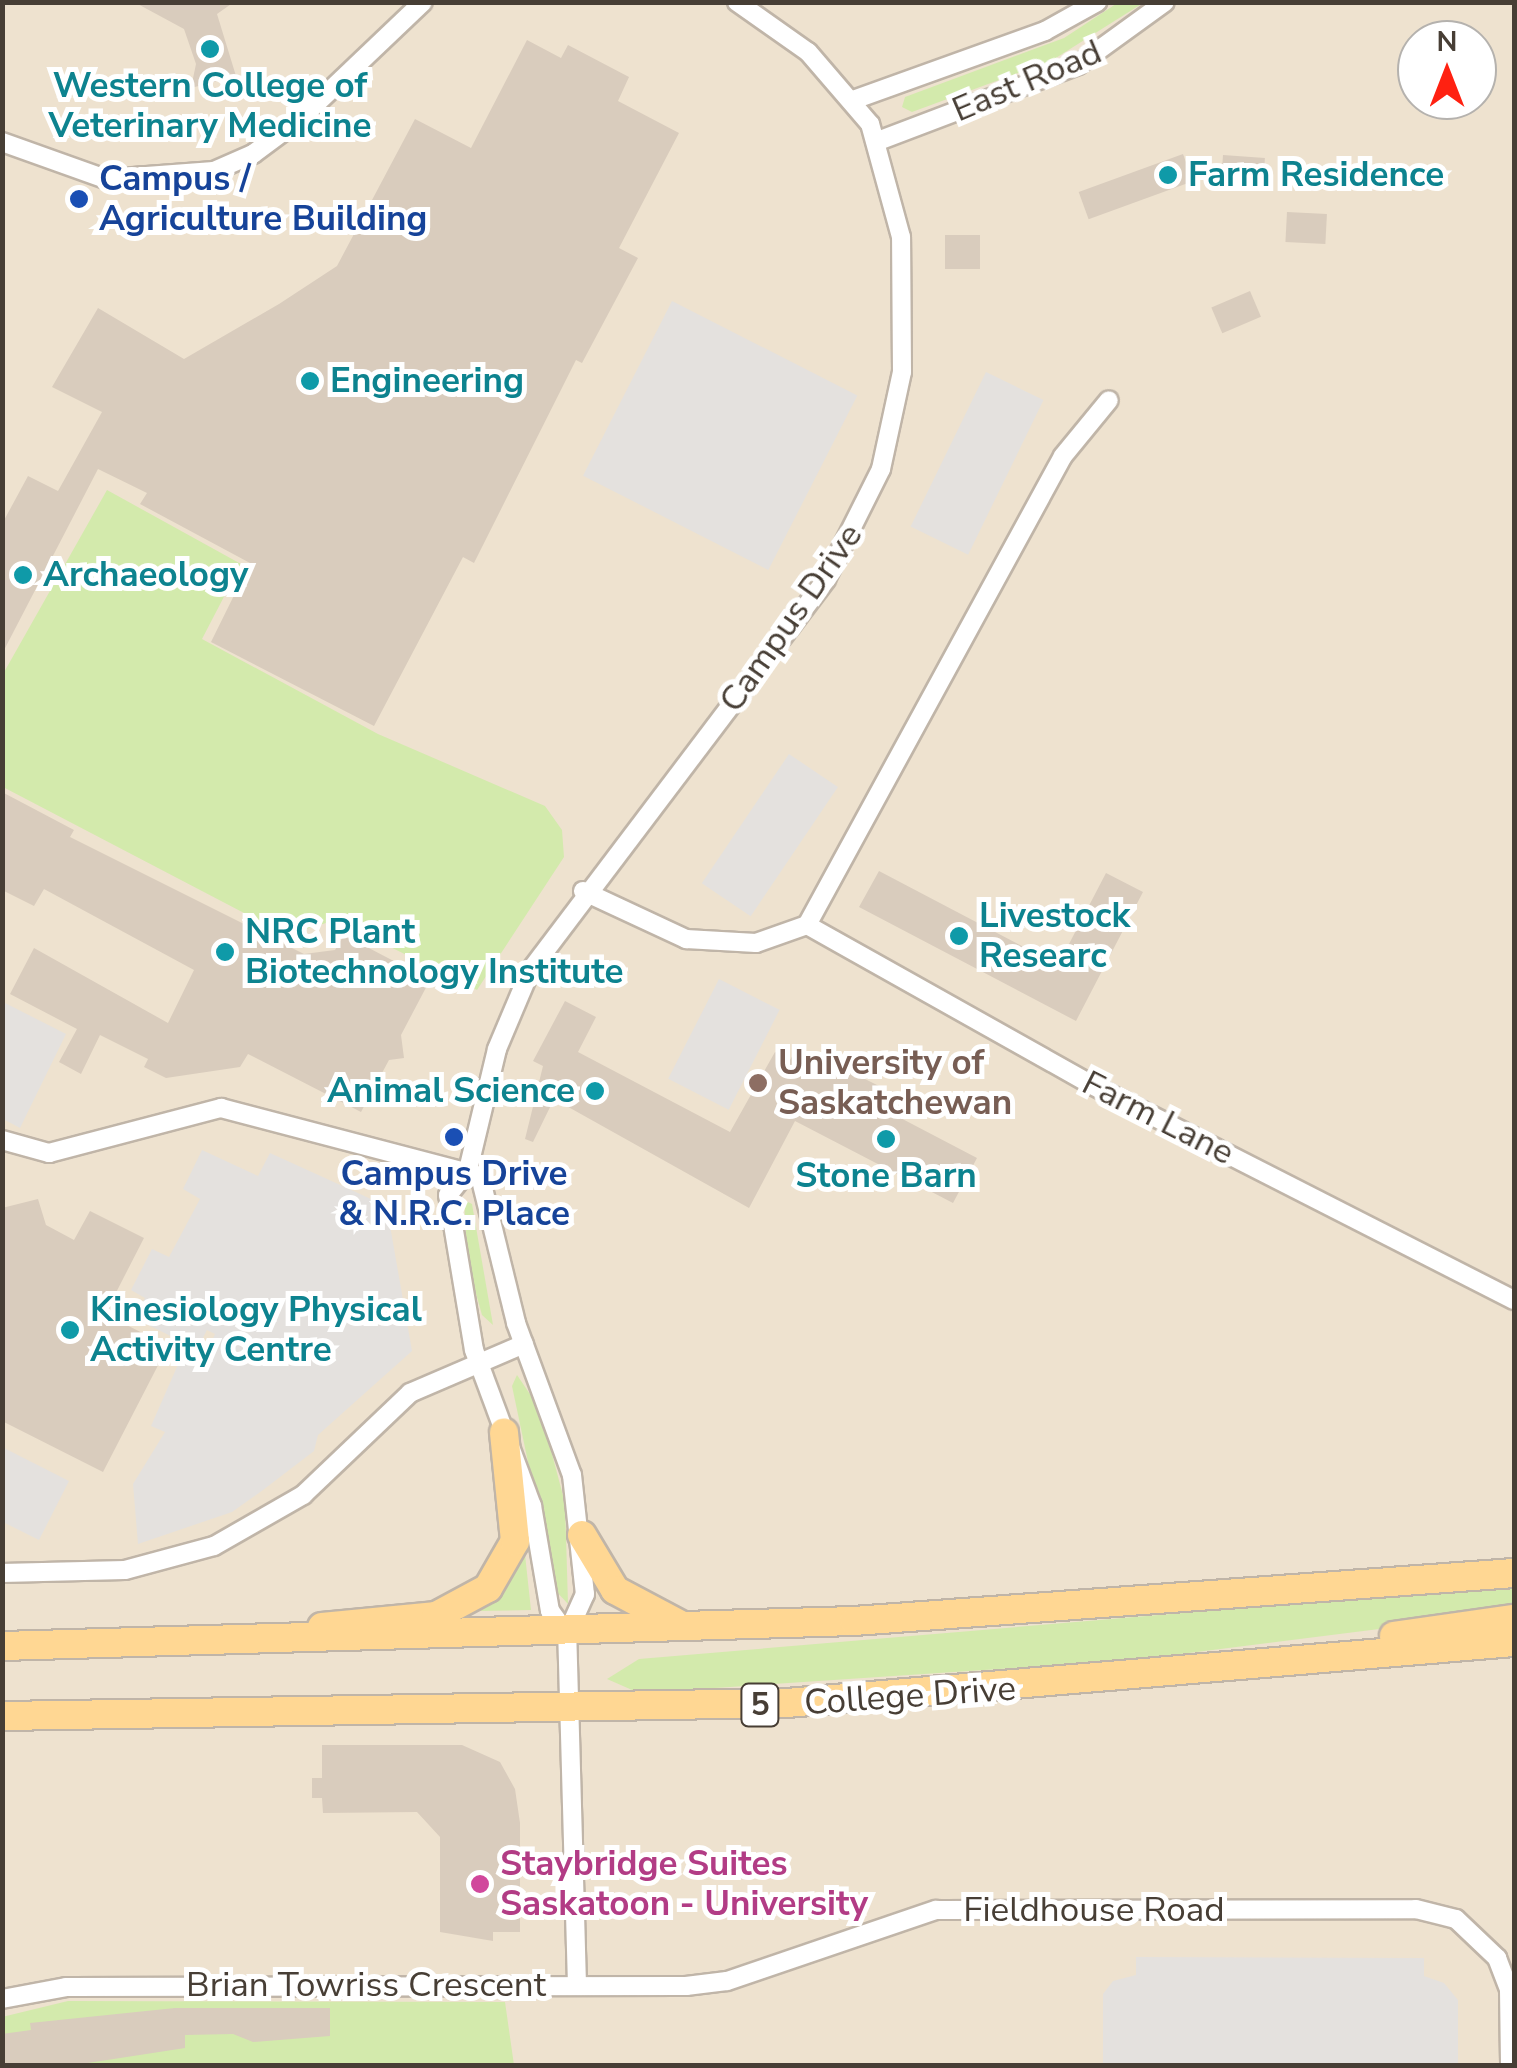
<!DOCTYPE html>
<style>
body{margin:0}
#map{position:relative;width:1517px;height:2068px;overflow:hidden;background:#f4eee6;font-family:"Nunito Sans",sans-serif}
div>[style]{position:absolute}
.education>*{inset:0;background:#eee2cf}
.green>*{inset:0;background:#d3eaac}
.parking>*{inset:0;background:#e4e1de;transform-origin:0 0}
.building>*{inset:0;background:#d9ccbd;transform-origin:0 0}
.roads{filter:drop-shadow(2px 0 #c0b5a8) drop-shadow(-2px 0 #c0b5a8) drop-shadow(0 2px #c0b5a8) drop-shadow(0 -2px #c0b5a8)}
.minor>*{height:18px;margin:-9px;padding:0 9px;transform-origin:9px;border-radius:9px;background:#fff}
.primary>*{height:28px;margin:-14px;padding:0 14px;transform-origin:14px;border-radius:14px;background:#ffd793}
.dots>*{width:28px;height:28px;translate:-50% -50%;box-sizing:border-box;border:5px solid #fff;border-radius:50%}
span{translate:-50% -50%;white-space:nowrap;text-align:center;line-height:1.15;-webkit-text-stroke:10px #fff;paint-order:stroke}
.shield-label span{padding:2px 8px;background:#fff;border:2px solid;border-radius:8px;-webkit-text-stroke-width:0}
.shield-label{font-size:32px;color:#473e35;font-weight:700}
.street-label{font-size:35px;color:#473e35}
.culture-label{font-size:35px;color:#0d838f;font-weight:700}
.left{translate:0 -50%;text-align:left}
.right{translate:-100% -50%;text-align:right}
.transit-label{font-size:35px;color:#164399;font-weight:700}
.education-label{font-size:35px;color:#785e54;font-weight:700}
.hotel-label{font-size:35px;color:#b23c85;font-weight:700}
.frame{position:absolute;inset:0;border:5px solid #473e35;pointer-events:none}
.north{position:absolute;left:1397px;top:20px;width:100px;height:100px;box-sizing:border-box;background:#fff;border:2px solid #b5b2ae;border-radius:50%;rotate:0deg;font-size:28px;font-weight:700;line-height:40px;text-align:center;color:#473e35}
.north::after{content:'';display:block;margin:auto;width:35px;height:45px;background:#ff2111;clip-path:polygon(50% 0,100% 100%,50% 72%,0 100%)}
</style>
<div id="map">
<div class="education">
<i style="clip-path:polygon(evenodd,2px 3px,1514px 3px,1514px 2065px,3px 2065px,2px 3px,1417px 40px,1477px 40px,1477px 100px,1417px 100px,1417px 40px)"></i>
</div>
<div class="green">
<i style="clip-path:polygon(1119px 2px,1143px 3px,1051px 61px,912px 112px,902px 107px,905px 97px,1064px 38px)"></i>
<i style="clip-path:polygon(107px 490px,241px 564px,202px 639px,378px 734px,545px 806px,562px 830px,564px 857px,477px 990px,336px 920px,286px 935px,3px 787px,3px 674px)"></i>
<i style="clip-path:polygon(464px 1200px,472px 1204px,493px 1325px,482px 1315px,468px 1265px)"></i>
<i style="clip-path:polygon(517px 1375px,540px 1409px,565px 1503px,568px 1604px,555px 1590px,512px 1386px)"></i>
<i style="clip-path:polygon(523px 1536px,531px 1610px,478px 1611px,487px 1602px)"></i>
<i style="clip-path:polygon(1514px 1585px,1514px 1612px,1133px 1660px,639px 1693px,607px 1679px,639px 1659px)"></i>
<i style="clip-path:polygon(68px 2001px,505px 2002px,514px 2065px,3px 2065px,2px 2017px)"></i>
</div>
<div class="parking">
<i style="left:672px;top:301px;width:208px;height:196px;rotate:27deg"></i>
<i style="left:986px;top:372px;width:64px;height:172px;rotate:26deg"></i>
<i style="left:789px;top:754px;width:59px;height:156px;rotate:34deg"></i>
<i style="left:719px;top:979px;width:68px;height:112px;rotate:27deg"></i>
<i style="clip-path:polygon(3px 1002px,66px 1034px,20px 1128px,3px 1119px)"></i>
<i style="clip-path:polygon(202px 1150px,258px 1176px,270px 1153px,371px 1199px,389px 1220px,412px 1351px,318px 1435px,314px 1451px,263px 1490px,232px 1512px,138px 1544px,133px 1484px,165px 1432px,151px 1426px,184px 1351px,203px 1360px,215px 1334px,207px 1330px,197px 1349px,134px 1318px,145px 1298px,131px 1290px,152px 1249px,169px 1257px,200px 1199px,183px 1189px)"></i>
<i style="clip-path:polygon(2px 1447px,69px 1481px,39px 1540px,3px 1522px)"></i>
<i style="clip-path:polygon(1136px 1957px,1424px 1958px,1424px 1976px,1444px 1983px,1458px 2000px,1458px 2065px,1103px 2065px,1103px 1994px,1113px 1981px,1136px 1975px)"></i>
</div>
<div class="building">
<i style="clip-path:polygon(134px 2px,234px 2px,217px 14px,236px 76px,191px 88px,196px 64px,184px 29px)"></i>
<i style="clip-path:polygon(527px 40px,561px 58px,568px 45px,629px 77px,618px 101px,679px 133px,619px 248px,638px 258px,582px 363px,576px 360px,474px 563px,463px 557px,374px 726px,211px 642px,250px 563px,140px 504px,147px 493px,98px 469px,2px 654px,2px 524px,28px 476px,58px 491px,102px 412px,52px 387px,98px 308px,184px 359px,279px 304px,337px 266px,415px 119px,471px 148px)"></i>
<i style="left:1183px;top:154px;width:29px;height:111px;rotate:70deg"></i>
<i style="left:1223px;top:155px;width:42px;height:27px;rotate:4deg"></i>
<i style="left:1287px;top:212px;width:40px;height:30px;rotate:3deg"></i>
<i style="left:945px;top:235px;width:35px;height:34px"></i>
<i style="left:1250px;top:291px;width:28px;height:42px;rotate:67deg"></i>
<i style="clip-path:polygon(2px 792px,74px 830px,70px 837px,304px 954px,335px 950px,344px 935px,430px 980px,401px 1035px,404px 1058px,389px 1060px,361px 1112px,248px 1054px,240px 1067px,166px 1078px,144px 1067px,148px 1059px,100px 1035px,81px 1074px,59px 1062px,77px 1029px,10px 994px,34px 948px,168px 1023px,194px 970px,44px 889px,34px 906px,2px 890px)"></i>
<i style="clip-path:polygon(879px 871px,1058px 965px,1106px 873px,1143px 892px,1076px 1021px,859px 907px)"></i>
<i style="clip-path:polygon(565px 1001px,596px 1017px,578px 1052px,730px 1132px,775px 1052px,790px 1060px,794px 1053px,835px 1072px,842px 1060px,862px 1070px,859px 1076px,879px 1086px,870px 1102px,977px 1158px,953px 1203px,795px 1121px,749px 1208px,554px 1099px,533px 1142px,525px 1139px,543px 1066px,533px 1061px)"></i>
<i style="clip-path:polygon(38px 1199px,46px 1225px,74px 1240px,90px 1211px,144px 1238px,105px 1314px,168px 1346px,103px 1472px,2px 1421px,2px 1208px)"></i>
<i style="clip-path:polygon(322px 1745px,462px 1745px,500px 1762px,515px 1789px,520px 1823px,520px 1932px,493px 1932px,493px 1941px,440px 1932px,440px 1837px,417px 1812px,323px 1813px,322px 1798px,312px 1798px,312px 1778px,322px 1778px)"></i>
<i style="clip-path:polygon(175px 2008px,330px 2008px,330px 2036px,253px 2042px,233px 2034px,185px 2035px,185px 2048px,68px 2066px,2px 2066px,2px 2034px,31px 2030px,30px 2023px)"></i>
</div>
<div class="roads">
<div class="minor">
<i style="left:856px;top:99px;width:201px;rotate:-19.8deg"></i>
<i style="left:1045px;top:31px;width:60px;rotate:-29.1deg"></i>
<i style="left:878px;top:141px;width:214px;rotate:-20.8deg"></i>
<i style="left:1078px;top:65px;width:107px;rotate:-35.9deg"></i>
<i style="left:2px;top:142px;width:110px;rotate:19.6deg"></i>
<i style="left:106px;top:179px;width:108px;rotate:-4.2deg"></i>
<i style="left:214px;top:171px;width:43px;rotate:-23.6deg"></i>
<i style="left:253px;top:154px;width:57px;rotate:-36.5deg"></i>
<i style="left:299px;top:120px;width:171px;rotate:-43.6deg"></i>
<i style="left:583px;top:891px;width:114px;rotate:25deg"></i>
<i style="left:686px;top:939px;width:70px;rotate:3.3deg"></i>
<i style="left:756px;top:943px;width:54px;rotate:-19.4deg"></i>
<i style="left:807px;top:925px;width:534px;rotate:-61.37deg"></i>
<i style="left:1063px;top:456px;width:72px;rotate:-50.6deg"></i>
<i style="left:807px;top:925px;width:325px;rotate:29.3deg"></i>
<i style="left:1090px;top:1084px;width:476px;rotate:27deg"></i>
<i style="left:2px;top:1140px;width:49px;rotate:15.5deg"></i>
<i style="left:49px;top:1153px;width:178px;rotate:-14.7deg"></i>
<i style="left:221px;top:1108px;width:268px;rotate:14.7deg"></i>
<i style="left:480px;top:1176px;width:151px;rotate:76.2deg"></i>
<i style="left:516px;top:1323px;width:162px;rotate:69.8deg"></i>
<i style="left:572px;top:1475px;width:120px;rotate:83.8deg"></i>
<i style="left:585px;top:1594px;width:44px;rotate:114.2deg"></i>
<i style="left:2px;top:1573px;width:123px;rotate:-1.4deg"></i>
<i style="left:125px;top:1570px;width:92px;rotate:-15.1deg"></i>
<i style="left:214px;top:1546px;width:103px;rotate:-29.8deg"></i>
<i style="left:303px;top:1495px;width:148px;rotate:-43.6deg"></i>
<i style="left:410px;top:1393px;width:124px;rotate:-23.3deg"></i>
<i style="left:577px;top:1985px;width:351px;rotate:-91.6deg"></i>
<i style="left:567px;top:1634px;width:29px;rotate:-126deg"></i>
<i style="left:550px;top:1611px;width:107px;rotate:-99.7deg"></i>
<i style="left:532px;top:1506px;width:166px;rotate:-110.4deg"></i>
<i style="left:474px;top:1350px;width:157px;rotate:-99.5deg"></i>
<i style="left:448px;top:1195px;width:32px;rotate:-51deg"></i>
<i style="left:468px;top:1170px;width:124px;rotate:-76.5deg"></i>
<i style="left:497px;top:1049px;width:85px;rotate:-67.1deg"></i>
<i style="left:530px;top:971px;width:491px;rotate:-52.9deg"></i>
<i style="left:826px;top:579px;width:123px;rotate:-63.4deg"></i>
<i style="left:881px;top:469px;width:99px;rotate:-77.8deg"></i>
<i style="left:902px;top:372px;width:135px;rotate:-90.4deg"></i>
<i style="left:901px;top:237px;width:117px;rotate:-105.3deg"></i>
<i style="left:870px;top:124px;width:95px;rotate:-130.7deg"></i>
<i style="left:808px;top:52px;width:87px;rotate:-144.8deg"></i>
<i style="left:2px;top:1999px;width:65px;rotate:-10.6deg"></i>
<i style="left:66px;top:1987px;width:620px;rotate:-0.09deg"></i>
<i style="left:686px;top:1986px;width:41px;rotate:-7deg"></i>
<i style="left:727px;top:1981px;width:221px;rotate:-18.8deg"></i>
<i style="left:936px;top:1910px;width:480px;rotate:-0.1deg"></i>
<i style="left:1416px;top:1909px;width:41px;rotate:14deg"></i>
<i style="left:1456px;top:1919px;width:57px;rotate:43.6deg"></i>
<i style="left:1497px;top:1958px;width:34px;rotate:69deg"></i>
<i style="left:1509px;top:1990px;width:76px;rotate:89.2deg"></i>
</div>
<div class="primary">
<i style="left:582px;top:1535px;width:64px;rotate:59deg"></i>
<i style="left:615px;top:1590px;width:72px;rotate:28deg"></i>
<i style="left:322px;top:1627px;width:115px;rotate:-5.5deg"></i>
<i style="left:436px;top:1616px;width:59px;rotate:-28.3deg"></i>
<i style="left:488px;top:1588px;width:54px;rotate:-60.1deg"></i>
<i style="left:515px;top:1541px;width:109px;rotate:-95.8deg"></i>
<i style="left:1394px;top:1636px;width:121px;rotate:-8.1deg"></i>
<i style="left:2px;top:1646px;width:852px;rotate:-1.68deg"></i>
<i style="left:854px;top:1621px;width:662px;rotate:-4.16deg"></i>
<i style="left:2px;top:1716px;width:785px;rotate:-0.95deg"></i>
<i style="left:787px;top:1703px;width:730px;rotate:-4.8deg"></i>
</div>
</div>
<div class="dots">
<i style="left:210px;top:49px;background:#0f9aa8"></i>
<i style="left:1168px;top:175px;background:#0f9aa8"></i>
<i style="left:79px;top:199px;background:#1a4fb4"></i>
<i style="left:310px;top:381px;background:#0f9aa8"></i>
<i style="left:23px;top:575px;background:#0f9aa8"></i>
<i style="left:959px;top:936px;background:#0f9aa8"></i>
<i style="left:225px;top:952px;background:#0f9aa8"></i>
<i style="left:758px;top:1083px;background:#8d6e63"></i>
<i style="left:595px;top:1091px;background:#0f9aa8"></i>
<i style="left:454px;top:1137px;background:#1a4fb4"></i>
<i style="left:886px;top:1139px;background:#0f9aa8"></i>
<i style="left:70px;top:1330px;background:#0f9aa8"></i>
<i style="left:480px;top:1884px;background:#d1479c"></i>
</div>
<div class="shield-label">
<span style="left:760px;top:1705px">5</span>
</div>
<div class="street-label">
<span style="left:1027px;top:81px;rotate:-23deg">East Road</span>
<span style="left:791px;top:618px;rotate:-55deg">Campus Drive</span>
<span style="left:1158px;top:1118px;rotate:27deg">Farm Lane</span>
<span style="left:910px;top:1696px;rotate:-4deg">College Drive</span>
<span style="left:1094px;top:1910px">Fieldhouse Road</span>
<span style="left:366px;top:1985px">Brian Towriss Crescent</span>
</div>
<div class="culture-label">
<span style="left:210px;top:106px">Western College of<br>Veterinary Medicine</span>
<span class="left" style="left:1188px;top:175px">Farm Residence</span>
<span class="left" style="left:330px;top:381px">Engineering</span>
<span class="left" style="left:43px;top:575px">Archaeology</span>
<span class="left" style="left:979px;top:936px">Livestock<br>Researc</span>
<span class="left" style="left:245px;top:952px">NRC Plant<br>Biotechnology Institute</span>
<span class="right" style="left:575px;top:1091px">Animal Science</span>
<span style="left:886px;top:1176px">Stone Barn</span>
<span class="left" style="left:90px;top:1330px">Kinesiology Physical<br>Activity Centre</span>
</div>
<div class="transit-label">
<span class="left" style="left:99px;top:199px">Campus /<br>Agriculture Building</span>
<span style="left:454px;top:1194px">Campus Drive<br>&amp; N.R.C. Place</span>
</div>
<div class="education-label">
<span class="left" style="left:778px;top:1083px">University of<br>Saskatchewan</span>
</div>
<div class="hotel-label">
<span class="left" style="left:500px;top:1884px">Staybridge Suites<br>Saskatoon - University</span>
</div>
<div class="frame"></div>
<div class="north">N</div>
</div>
